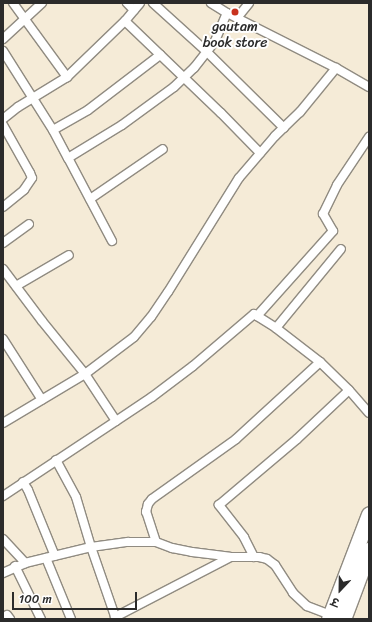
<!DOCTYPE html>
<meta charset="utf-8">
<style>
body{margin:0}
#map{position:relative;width:372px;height:622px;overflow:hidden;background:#f5ebd7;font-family:Sriracha,"Playpen Sans Deva",sans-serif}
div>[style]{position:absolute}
.roads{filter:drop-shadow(1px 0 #908b81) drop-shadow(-1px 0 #908b81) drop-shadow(0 1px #908b81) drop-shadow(0 -1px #908b81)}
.street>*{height:8px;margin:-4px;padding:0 4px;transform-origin:4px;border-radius:4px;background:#fff}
.highway>*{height:15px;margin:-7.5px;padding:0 7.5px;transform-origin:7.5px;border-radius:7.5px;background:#fff}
.dots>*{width:11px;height:11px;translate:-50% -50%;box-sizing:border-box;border:2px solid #fff;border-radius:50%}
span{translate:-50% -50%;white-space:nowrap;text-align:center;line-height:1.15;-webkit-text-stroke:4px #fff;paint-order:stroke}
.poi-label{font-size:14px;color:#2b2b2b}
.frame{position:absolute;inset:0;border:4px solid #2b2b2b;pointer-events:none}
.north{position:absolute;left:320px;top:570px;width:40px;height:40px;-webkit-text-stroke:3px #fff;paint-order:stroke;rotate:202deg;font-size:11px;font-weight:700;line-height:16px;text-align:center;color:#2b2b2b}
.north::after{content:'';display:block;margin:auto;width:14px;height:18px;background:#2b2b2b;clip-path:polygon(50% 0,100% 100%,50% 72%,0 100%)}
.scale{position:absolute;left:12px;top:592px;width:125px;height:18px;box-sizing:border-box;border:2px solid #2b2b2b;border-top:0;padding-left:5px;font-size:12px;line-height:14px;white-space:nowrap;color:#2b2b2b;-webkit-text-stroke:3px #fff;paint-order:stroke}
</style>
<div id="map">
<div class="roads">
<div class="street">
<i style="left:13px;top:3px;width:92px;rotate:53.9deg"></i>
<i style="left:127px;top:3px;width:10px;rotate:45deg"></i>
<i style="left:153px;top:3px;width:73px;rotate:42.2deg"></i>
<i style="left:207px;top:52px;width:108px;rotate:44.6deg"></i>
<i style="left:211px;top:3px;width:19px;rotate:32deg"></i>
<i style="left:227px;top:13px;width:122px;rotate:26.8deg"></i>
<i style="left:336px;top:68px;width:38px;rotate:30deg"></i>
<i style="left:237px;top:18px;width:19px;rotate:-51deg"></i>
<i style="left:125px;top:21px;width:133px;rotate:43.8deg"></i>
<i style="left:221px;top:113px;width:56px;rotate:45.7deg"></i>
<i style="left:3px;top:39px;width:53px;rotate:-42.7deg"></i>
<i style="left:3px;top:51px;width:93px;rotate:57.7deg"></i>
<i style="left:53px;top:130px;width:40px;rotate:-29.7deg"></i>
<i style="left:88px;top:110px;width:91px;rotate:-37.4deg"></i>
<i style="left:3px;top:119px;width:19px;rotate:-39deg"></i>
<i style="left:18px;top:107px;width:57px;rotate:-31.5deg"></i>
<i style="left:67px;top:77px;width:81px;rotate:-44deg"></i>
<i style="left:125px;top:21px;width:23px;rotate:-50deg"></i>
<i style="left:3px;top:125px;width:55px;rotate:60.6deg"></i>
<i style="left:30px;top:173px;width:5px;rotate:68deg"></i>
<i style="left:32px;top:178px;width:14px;rotate:124deg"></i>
<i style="left:24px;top:190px;width:27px;rotate:141deg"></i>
<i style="left:53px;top:130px;width:32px;rotate:62deg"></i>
<i style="left:90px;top:199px;width:88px;rotate:-34.4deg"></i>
<i style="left:112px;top:241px;width:94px;rotate:-117.9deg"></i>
<i style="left:68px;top:158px;width:63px;rotate:-31.4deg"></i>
<i style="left:122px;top:125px;width:64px;rotate:-36.2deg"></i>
<i style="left:174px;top:87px;width:28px;rotate:-44deg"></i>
<i style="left:194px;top:68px;width:34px;rotate:-52deg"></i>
<i style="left:215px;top:41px;width:30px;rotate:-67deg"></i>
<i style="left:3px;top:243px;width:32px;rotate:-36deg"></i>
<i style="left:3px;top:269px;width:65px;rotate:53.1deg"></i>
<i style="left:42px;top:321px;width:68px;rotate:50.9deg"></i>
<i style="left:85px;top:374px;width:56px;rotate:56.6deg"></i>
<i style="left:116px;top:421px;width:136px;rotate:146.4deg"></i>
<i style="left:16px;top:286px;width:61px;rotate:-30.3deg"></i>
<i style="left:257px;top:316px;width:114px;rotate:-48.2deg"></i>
<i style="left:333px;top:231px;width:20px;rotate:-120deg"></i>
<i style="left:323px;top:214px;width:32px;rotate:-64deg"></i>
<i style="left:337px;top:185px;width:58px;rotate:-56.3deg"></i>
<i style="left:276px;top:328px;width:102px;rotate:-50.6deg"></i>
<i style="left:3px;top:339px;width:72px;rotate:57.4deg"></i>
<i style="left:116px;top:421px;width:43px;rotate:-33.7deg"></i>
<i style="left:152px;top:397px;width:51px;rotate:-37.1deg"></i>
<i style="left:193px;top:366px;width:80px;rotate:-40.4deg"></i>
<i style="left:254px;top:314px;width:26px;rotate:32deg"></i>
<i style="left:276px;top:328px;width:56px;rotate:37.7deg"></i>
<i style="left:320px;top:362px;width:40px;rotate:44deg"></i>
<i style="left:349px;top:390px;width:30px;rotate:49deg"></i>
<i style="left:3px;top:423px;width:96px;rotate:-30.9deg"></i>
<i style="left:85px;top:374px;width:61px;rotate:-37.1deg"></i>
<i style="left:134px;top:337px;width:26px;rotate:-50deg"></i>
<i style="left:151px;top:317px;width:30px;rotate:-56deg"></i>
<i style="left:168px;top:292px;width:134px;rotate:-58.1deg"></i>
<i style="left:239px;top:178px;width:55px;rotate:-49.4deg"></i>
<i style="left:275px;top:136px;width:35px;rotate:-44deg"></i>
<i style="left:300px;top:112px;width:57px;rotate:-50.7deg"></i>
<i style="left:56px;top:460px;width:42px;rotate:61.6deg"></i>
<i style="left:76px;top:497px;width:52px;rotate:73.3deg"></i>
<i style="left:91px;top:547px;width:76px;rotate:70.9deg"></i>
<i style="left:23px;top:482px;width:9px;rotate:58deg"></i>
<i style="left:28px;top:490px;width:71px;rotate:67.8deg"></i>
<i style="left:3px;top:539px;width:33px;rotate:47deg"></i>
<i style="left:156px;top:542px;width:32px;rotate:-108deg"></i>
<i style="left:146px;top:512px;width:8px;rotate:-76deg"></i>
<i style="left:148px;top:504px;width:6px;rotate:-51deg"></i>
<i style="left:152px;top:499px;width:103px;rotate:-35.5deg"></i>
<i style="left:236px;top:439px;width:114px;rotate:-42.5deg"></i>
<i style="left:254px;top:557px;width:22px;rotate:-117deg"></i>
<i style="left:244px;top:537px;width:41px;rotate:-128deg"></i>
<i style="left:219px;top:505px;width:102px;rotate:-40.2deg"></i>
<i style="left:297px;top:439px;width:71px;rotate:-43.3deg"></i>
<i style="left:46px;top:558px;width:66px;rotate:67.7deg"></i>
<i style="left:15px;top:566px;width:59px;rotate:63.9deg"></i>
<i style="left:3px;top:573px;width:24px;rotate:-24deg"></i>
<i style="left:25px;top:563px;width:68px;rotate:-13.6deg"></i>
<i style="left:91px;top:547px;width:37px;rotate:-8deg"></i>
<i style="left:128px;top:542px;width:28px"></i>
<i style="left:156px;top:542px;width:17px;rotate:21deg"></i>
<i style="left:172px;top:548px;width:20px;rotate:11deg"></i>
<i style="left:192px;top:552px;width:38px;rotate:7deg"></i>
<i style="left:230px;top:557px;width:29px"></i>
<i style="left:259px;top:557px;width:8px;rotate:14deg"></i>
<i style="left:267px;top:559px;width:10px;rotate:37deg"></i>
<i style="left:275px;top:565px;width:33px;rotate:57deg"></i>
<i style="left:293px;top:593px;width:19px;rotate:43deg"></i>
<i style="left:307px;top:606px;width:28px;rotate:21deg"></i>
<i style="left:7px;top:615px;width:5px;rotate:53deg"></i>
<i style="left:115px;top:617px;width:128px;rotate:-27.4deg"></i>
</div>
<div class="highway">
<i style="left:329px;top:619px;width:112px;rotate:-69.1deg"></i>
<i style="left:343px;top:619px;width:74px;rotate:-69.4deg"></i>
</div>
</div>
<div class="dots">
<i style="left:235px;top:12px;background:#c8321e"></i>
</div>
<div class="poi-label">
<span style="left:235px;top:35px">gautam<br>book store</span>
</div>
<div class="frame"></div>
<div class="north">उ</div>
<div class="scale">100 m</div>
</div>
